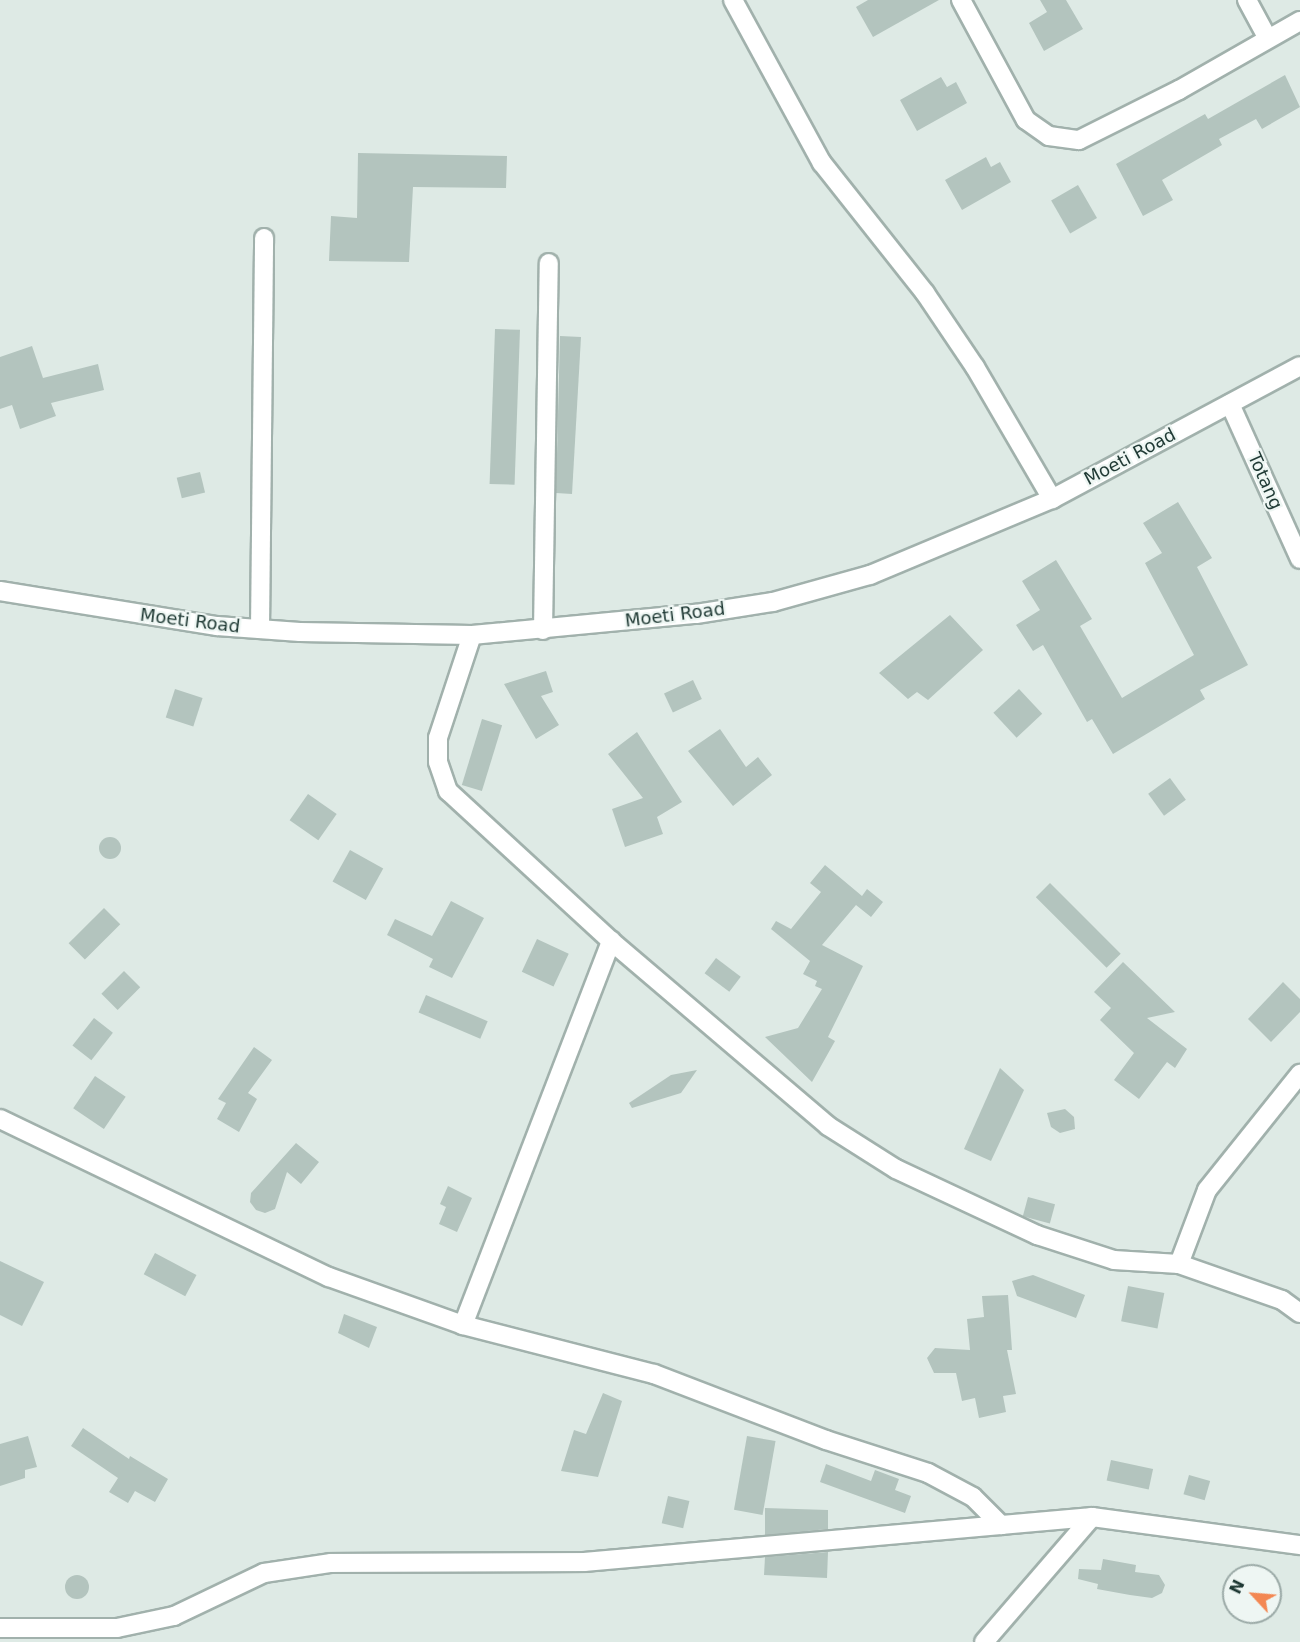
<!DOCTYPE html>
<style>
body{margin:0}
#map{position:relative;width:1300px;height:1642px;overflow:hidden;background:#deeae5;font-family:"DejaVu Sans",sans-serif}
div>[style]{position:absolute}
.building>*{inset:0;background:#b3c4be;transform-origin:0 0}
.round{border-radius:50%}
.roads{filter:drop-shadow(2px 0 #a1b1ac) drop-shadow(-2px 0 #a1b1ac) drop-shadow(0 2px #a1b1ac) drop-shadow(0 -2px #a1b1ac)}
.minor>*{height:18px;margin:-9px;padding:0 9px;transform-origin:9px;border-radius:9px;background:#fff}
span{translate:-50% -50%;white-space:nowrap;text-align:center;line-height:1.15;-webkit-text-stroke:4.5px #eef6f3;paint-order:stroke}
.street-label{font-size:18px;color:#1f3934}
.north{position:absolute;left:1222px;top:1564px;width:60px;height:60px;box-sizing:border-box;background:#eef6f3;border:2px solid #9baaa7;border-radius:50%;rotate:296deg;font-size:16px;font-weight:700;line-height:24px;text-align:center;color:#1f3934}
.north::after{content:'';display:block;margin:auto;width:21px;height:27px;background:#f38752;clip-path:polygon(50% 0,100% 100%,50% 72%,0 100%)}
</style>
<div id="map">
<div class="building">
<i style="clip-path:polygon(868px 0,939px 0,873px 37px,856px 7px)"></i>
<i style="clip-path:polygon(1040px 0,1066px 0,1083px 29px,1044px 51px,1029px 23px,1047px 12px)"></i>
<i style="clip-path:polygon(1285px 75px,1300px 107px,1262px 129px,1256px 119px,1219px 139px,1222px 145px,1162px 180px,1173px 200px,1143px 216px,1116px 164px,1205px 114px,1208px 119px)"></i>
<i style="clip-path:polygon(941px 77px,947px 87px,956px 82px,967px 103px,917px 131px,900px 100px)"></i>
<i style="clip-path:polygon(358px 153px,507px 156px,506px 188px,413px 187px,409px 262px,329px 261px,331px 216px,357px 218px)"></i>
<i style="clip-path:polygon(986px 157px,991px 167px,1000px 162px,1011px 182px,962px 210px,945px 180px)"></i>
<i style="left:1078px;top:185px;width:38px;height:31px;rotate:60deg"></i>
<i style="left:495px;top:329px;width:25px;height:155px;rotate:2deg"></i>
<i style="clip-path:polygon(560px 336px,581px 337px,572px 494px,556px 493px)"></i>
<i style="clip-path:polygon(32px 346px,43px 378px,98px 364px,104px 390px,51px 403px,56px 416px,20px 429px,12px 405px,0 409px,0 357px)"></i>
<i style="left:200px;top:472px;width:21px;height:24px;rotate:76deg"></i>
<i style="clip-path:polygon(1178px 502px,1212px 558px,1197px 567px,1248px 665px,1200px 690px,1205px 699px,1113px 754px,1092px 719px,1087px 722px,1043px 645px,1033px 651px,1016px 625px,1040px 610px,1022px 581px,1056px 560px,1092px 619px,1080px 626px,1122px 698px,1194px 655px,1145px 563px,1162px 553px,1143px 523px)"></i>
<i style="clip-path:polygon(950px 615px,983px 650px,928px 700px,917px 692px,908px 699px,879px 673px)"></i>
<i style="clip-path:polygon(546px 671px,553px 692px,541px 696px,559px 725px,536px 739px,504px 684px)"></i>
<i style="left:693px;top:680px;width:21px;height:32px;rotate:65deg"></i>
<i style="left:175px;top:689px;width:29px;height:30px;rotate:18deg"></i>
<i style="left:1019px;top:689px;width:34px;height:35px;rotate:47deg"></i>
<i style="left:482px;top:719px;width:21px;height:69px;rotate:17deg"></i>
<i style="clip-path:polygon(720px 729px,746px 767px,758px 757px,772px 775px,733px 806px,688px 751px)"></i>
<i style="clip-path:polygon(637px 732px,682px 802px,657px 817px,663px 834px,625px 847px,612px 809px,643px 798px,608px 754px)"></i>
<i style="left:1170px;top:778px;width:27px;height:27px;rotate:54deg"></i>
<i style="left:308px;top:794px;width:35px;height:32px;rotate:35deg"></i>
<i class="round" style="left:99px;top:837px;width:22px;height:22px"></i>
<i style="left:350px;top:850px;width:38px;height:36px;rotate:29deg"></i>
<i style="clip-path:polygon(825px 865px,862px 896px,867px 889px,883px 902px,871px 917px,856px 905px,822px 945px,863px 966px,828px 1037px,835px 1041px,812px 1082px,765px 1037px,798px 1028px,822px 989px,815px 986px,817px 981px,803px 974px,810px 961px,771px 929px,776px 921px,791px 929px,821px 892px,810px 883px)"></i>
<i style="left:1050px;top:883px;width:100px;height:20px;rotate:45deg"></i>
<i style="clip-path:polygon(451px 901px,484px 918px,452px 978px,429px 967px,433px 959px,387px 935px,395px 919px,432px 936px)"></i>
<i style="left:104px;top:908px;width:23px;height:50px;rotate:45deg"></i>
<i style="left:537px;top:939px;width:35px;height:36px;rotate:25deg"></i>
<i style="left:716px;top:958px;width:31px;height:19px;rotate:37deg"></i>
<i style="clip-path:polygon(1123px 962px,1175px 1012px,1147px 1018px,1187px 1049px,1175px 1068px,1167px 1062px,1139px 1099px,1114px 1080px,1134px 1053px,1100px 1020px,1111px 1008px,1094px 992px)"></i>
<i style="left:124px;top:971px;width:23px;height:32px;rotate:45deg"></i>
<i style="clip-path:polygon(1283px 982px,1300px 999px,1300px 1012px,1271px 1042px,1248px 1019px)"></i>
<i style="left:426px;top:995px;width:67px;height:19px;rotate:23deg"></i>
<i style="left:94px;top:1018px;width:24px;height:35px;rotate:38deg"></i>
<i style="clip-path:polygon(254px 1047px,272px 1060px,248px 1093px,257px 1099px,239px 1132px,217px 1119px,226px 1103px,218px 1099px)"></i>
<i style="clip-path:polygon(1000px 1068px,1024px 1090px,991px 1161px,964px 1149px)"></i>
<i style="clip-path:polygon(697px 1070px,681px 1093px,632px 1108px,629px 1103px,671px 1075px)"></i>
<i style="left:95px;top:1076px;width:37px;height:39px;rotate:34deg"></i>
<i style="clip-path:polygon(1065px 1109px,1074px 1117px,1075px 1129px,1060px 1133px,1051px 1127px,1047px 1113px)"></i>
<i style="clip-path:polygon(296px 1143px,319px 1162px,301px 1184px,287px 1172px,275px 1209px,265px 1213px,256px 1210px,250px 1202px,251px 1193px)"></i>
<i style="clip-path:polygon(448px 1186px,472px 1198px,457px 1232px,439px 1224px,446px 1207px,440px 1204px)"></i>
<i style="left:1028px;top:1197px;width:28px;height:20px;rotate:15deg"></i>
<i style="left:155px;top:1253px;width:47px;height:24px;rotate:28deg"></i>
<i style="clip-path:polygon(0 1261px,44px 1282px,22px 1326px,0 1315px)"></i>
<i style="clip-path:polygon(1033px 1275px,1085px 1295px,1076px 1318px,1017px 1296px,1012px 1281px)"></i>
<i style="left:1128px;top:1286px;width:37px;height:36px;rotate:11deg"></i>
<i style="clip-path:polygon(1008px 1295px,1012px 1350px,1007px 1350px,1016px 1394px,1003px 1396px,1006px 1412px,979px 1418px,975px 1398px,962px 1401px,956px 1373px,934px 1373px,927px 1358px,935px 1348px,970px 1350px,967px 1319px,984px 1317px,982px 1296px)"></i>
<i style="clip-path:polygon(344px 1314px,377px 1327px,369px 1348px,338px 1333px)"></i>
<i style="clip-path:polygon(603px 1393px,622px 1401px,598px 1477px,561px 1471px,574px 1430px,586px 1434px)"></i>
<i style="clip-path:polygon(83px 1428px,129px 1459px,130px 1456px,168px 1479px,155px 1502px,135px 1491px,128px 1503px,109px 1492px,118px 1478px,71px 1446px)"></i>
<i style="clip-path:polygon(28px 1436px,37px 1467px,25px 1470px,25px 1478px,0 1486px,0 1444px)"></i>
<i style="left:747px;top:1436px;width:29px;height:75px;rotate:10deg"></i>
<i style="left:1111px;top:1460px;width:43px;height:21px;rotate:12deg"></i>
<i style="clip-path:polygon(826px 1464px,871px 1481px,875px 1470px,899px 1479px,895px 1490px,911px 1496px,905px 1513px,820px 1482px)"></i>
<i style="left:1189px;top:1475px;width:22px;height:20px;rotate:16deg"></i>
<i style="left:668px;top:1496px;width:22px;height:28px;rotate:13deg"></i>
<i style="clip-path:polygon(765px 1508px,828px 1510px,828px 1529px,765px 1535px)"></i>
<i style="clip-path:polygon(828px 1552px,827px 1578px,764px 1575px,765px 1557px)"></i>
<i style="clip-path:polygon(1103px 1559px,1136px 1565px,1135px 1572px,1159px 1575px,1165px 1585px,1162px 1593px,1152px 1598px,1130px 1595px,1097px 1589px,1098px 1584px,1078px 1579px,1079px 1569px,1101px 1570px)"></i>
<i class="round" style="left:65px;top:1575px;width:24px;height:24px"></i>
</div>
<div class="roads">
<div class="minor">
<i style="left:733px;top:0;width:186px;rotate:61.4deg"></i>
<i style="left:822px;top:163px;width:166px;rotate:51.6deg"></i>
<i style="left:925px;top:293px;width:89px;rotate:56deg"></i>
<i style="left:975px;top:367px;width:153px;rotate:59.7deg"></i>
<i style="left:961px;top:0;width:136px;rotate:61.6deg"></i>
<i style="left:1026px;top:120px;width:28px;rotate:35deg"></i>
<i style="left:1049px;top:136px;width:30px;rotate:8deg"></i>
<i style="left:1079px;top:140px;width:112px;rotate:-26.6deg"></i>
<i style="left:1179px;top:90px;width:139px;rotate:-29.7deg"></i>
<i style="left:1247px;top:0;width:42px;rotate:61.6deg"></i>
<i style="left:1230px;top:404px;width:170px;rotate:65.7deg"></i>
<i style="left:0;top:591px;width:220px;rotate:9.2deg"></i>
<i style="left:217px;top:626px;width:83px;rotate:4.1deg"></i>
<i style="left:300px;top:632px;width:172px;rotate:1deg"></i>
<i style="left:472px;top:635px;width:225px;rotate:-5.4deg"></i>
<i style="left:696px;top:614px;width:78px;rotate:-8.9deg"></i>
<i style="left:773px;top:602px;width:101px;rotate:-15.6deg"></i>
<i style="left:870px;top:575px;width:197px;rotate:-22.7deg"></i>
<i style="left:1052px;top:499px;width:281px;rotate:-28.2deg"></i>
<i style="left:260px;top:629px;width:391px;rotate:-89.4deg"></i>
<i style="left:543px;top:630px;width:367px;rotate:-89.1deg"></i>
<i style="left:472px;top:635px;width:108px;rotate:108.3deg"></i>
<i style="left:438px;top:738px;width:24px;rotate:90deg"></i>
<i style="left:438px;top:762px;width:31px;rotate:71deg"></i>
<i style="left:448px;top:791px;width:222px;rotate:42.6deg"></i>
<i style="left:611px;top:941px;width:285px;rotate:40.4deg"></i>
<i style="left:828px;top:1126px;width:80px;rotate:32.3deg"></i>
<i style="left:896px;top:1169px;width:156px;rotate:25.1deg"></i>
<i style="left:1037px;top:1235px;width:81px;rotate:18deg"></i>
<i style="left:1114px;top:1260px;width:65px;rotate:3.5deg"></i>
<i style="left:1179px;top:1264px;width:109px;rotate:19.3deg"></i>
<i style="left:1282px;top:1300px;width:22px;rotate:36deg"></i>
<i style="left:0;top:1119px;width:365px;rotate:25.7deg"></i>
<i style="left:329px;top:1277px;width:142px;rotate:19.7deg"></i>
<i style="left:463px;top:1325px;width:197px;rotate:14.4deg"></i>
<i style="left:654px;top:1374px;width:184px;rotate:21deg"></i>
<i style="left:826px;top:1440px;width:107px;rotate:17.9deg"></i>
<i style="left:928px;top:1473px;width:51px;rotate:28.1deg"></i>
<i style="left:973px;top:1497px;width:40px;rotate:45deg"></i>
<i style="left:1179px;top:1264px;width:79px;rotate:-69.3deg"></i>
<i style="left:1207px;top:1190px;width:149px;rotate:-51.3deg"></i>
<i style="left:463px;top:1325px;width:412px;rotate:-68.9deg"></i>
<i style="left:0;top:1628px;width:117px"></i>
<i style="left:117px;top:1628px;width:58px;rotate:-11.9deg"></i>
<i style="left:174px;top:1616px;width:100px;rotate:-25.5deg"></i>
<i style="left:264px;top:1573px;width:68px;rotate:-8.5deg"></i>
<i style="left:331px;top:1563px;width:253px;rotate:-0.2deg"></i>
<i style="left:584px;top:1562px;width:510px;rotate:-5.06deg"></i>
<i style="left:1092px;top:1517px;width:210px;rotate:7.7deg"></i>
<i style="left:984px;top:1642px;width:165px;rotate:-49.2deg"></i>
</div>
</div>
<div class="street-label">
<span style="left:1130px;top:457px;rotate:-28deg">Moeti Road</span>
<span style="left:1265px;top:481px;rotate:66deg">Totang</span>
<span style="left:675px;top:615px;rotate:-7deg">Moeti Road</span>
<span style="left:190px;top:621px;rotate:7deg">Moeti Road</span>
</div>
<div class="north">N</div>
</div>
